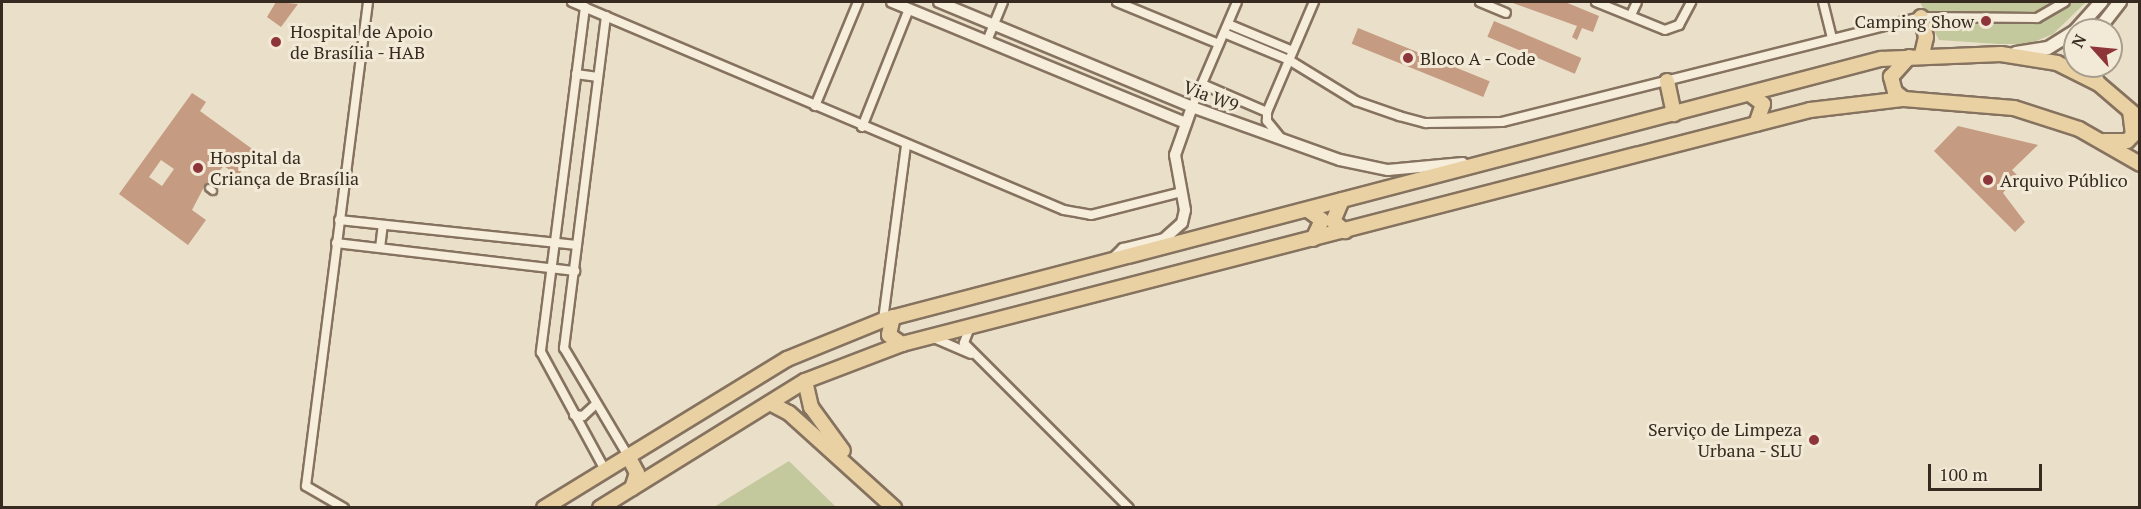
<!DOCTYPE html>
<meta charset="utf-8">
<style>
body{margin:0}
#map{position:relative;width:2141px;height:509px;overflow:hidden;background:#eadfc8;font-family:"PT Serif",serif}
div>[style]{position:absolute}
.green>*{inset:0;background:#c4c89d}
.building>*{inset:0;background:#c59b82;transform-origin:0 0}
.roads{filter:drop-shadow(2px 0 #85725f) drop-shadow(-2px 0 #85725f) drop-shadow(0 2px #85725f) drop-shadow(0 -2px #85725f)}
.pedestrian>*{height:6px;margin:-3px;padding:0 3px;transform-origin:3px;border-radius:3px;background:#f6eddb}
.minor>*{height:8px;margin:-4px;padding:0 4px;transform-origin:4px;border-radius:4px;background:#f6eddb}
.tertiary>*{height:10px;margin:-5px;padding:0 5px;transform-origin:5px;border-radius:5px;background:#f6eddb}
.secondary>*{height:12px;margin:-6px;padding:0 6px;transform-origin:6px;border-radius:6px;background:#f6eddb}
.primary>*{height:14px;margin:-7px;padding:0 7px;transform-origin:7px;border-radius:7px;background:#e9d1a4}
.dots>*{width:16px;height:16px;translate:-50% -50%;box-sizing:border-box;border:3px solid #f2ead7;border-radius:50%}
span{translate:-50% -50%;white-space:nowrap;text-align:center;line-height:1.15;-webkit-text-stroke:6px #f2ead7;paint-order:stroke}
.poi-label{font-size:18px;color:#372b21}
.right{translate:-100% -50%;text-align:right}
.left{translate:0 -50%;text-align:left}
.street-label{font-size:18px;color:#372b21}
.frame{position:absolute;inset:0;border:3px solid #372b21;pointer-events:none}
.north{position:absolute;left:2063px;top:18px;width:60px;height:60px;box-sizing:border-box;background:#f2ead7;border:2px solid #a79e8e;border-radius:50%;rotate:297deg;font-size:16px;font-weight:700;line-height:24px;text-align:center;color:#372b21}
.north::after{content:'';display:block;margin:auto;width:21px;height:27px;background:#8e3539;clip-path:polygon(50% 0,100% 100%,50% 72%,0 100%)}
.scale{position:absolute;left:1928px;top:464px;width:114px;height:27px;box-sizing:border-box;border:3px solid #372b21;border-top:0;padding-left:8px;font-size:18px;line-height:21px;white-space:nowrap;color:#372b21;-webkit-text-stroke:4px #f2ead7;paint-order:stroke}
</style>
<div id="map">
<div class="green">
<i style="clip-path:polygon(1920px 2px,2086px 2px,2053px 34px,2029px 44px,1999px 44px,1939px 40px)"></i>
<i style="clip-path:polygon(789px 461px,836px 507px,714px 507px)"></i>
</div>
<div class="building">
<i style="clip-path:polygon(276px 2px,298px 4px,281px 27px,267px 17px)"></i>
<i style="clip-path:polygon(1510px 2px,1565px 2px,1599px 16px,1593px 32px,1582px 28px,1577px 40px,1572px 37px,1577px 26px)"></i>
<i style="left:1494px;top:21px;width:95px;height:17px;rotate:23deg"></i>
<i style="left:1358px;top:28px;width:142px;height:17px;rotate:22deg"></i>
<i style="clip-path:polygon(evenodd,192px 93px,206px 102px,200px 111px,255px 151px,238px 176px,224px 166px,205px 185px,192px 210px,206px 220px,188px 245px,119px 194px,192px 93px,161px 160px,174px 169px,162px 186px,149px 177px,161px 160px)"></i>
<i style="clip-path:polygon(1958px 126px,2038px 145px,2012px 170px,2017px 175px,2003px 193px,2025px 222px,2015px 232px,1934px 151px)"></i>
</div>
<div class="roads">
<div class="pedestrian">
<i style="left:209px;top:188px;width:5px;rotate:37deg"></i>
</div>
<div class="minor">
<i style="left:572px;top:2px;width:534px;rotate:22.92deg"></i>
<i style="left:1064px;top:210px;width:27px;rotate:10deg"></i>
<i style="left:1091px;top:215px;width:93px;rotate:-14.3deg"></i>
<i style="left:1117px;top:2px;width:110px;rotate:22.4deg"></i>
<i style="left:1480px;top:2px;width:28px;rotate:23deg"></i>
<i style="left:1596px;top:2px;width:74px;rotate:22.1deg"></i>
<i style="left:1665px;top:30px;width:15px;rotate:-20deg"></i>
<i style="left:1679px;top:25px;width:26px;rotate:-62deg"></i>
<i style="left:1823px;top:2px;width:38px;rotate:76deg"></i>
<i style="left:585px;top:7px;width:348px;rotate:97.3deg"></i>
<i style="left:541px;top:352px;width:134px;rotate:61.5deg"></i>
<i style="left:1631px;top:15px;width:14px;rotate:-65deg"></i>
<i style="left:606px;top:16px;width:335px;rotate:97.2deg"></i>
<i style="left:564px;top:348px;width:126px;rotate:59.3deg"></i>
<i style="left:1228px;top:24px;width:70px;rotate:22.6deg"></i>
<i style="left:1224px;top:33px;width:70px;rotate:22.6deg"></i>
<i style="left:1289px;top:60px;width:79px;rotate:31.5deg"></i>
<i style="left:1356px;top:101px;width:46px;rotate:19.2deg"></i>
<i style="left:1399px;top:116px;width:28px;rotate:15deg"></i>
<i style="left:1426px;top:123px;width:76px;rotate:-0.8deg"></i>
<i style="left:1502px;top:122px;width:432px;rotate:-14.1deg"></i>
<i style="left:1921px;top:17px;width:116px;rotate:0.5deg"></i>
<i style="left:2037px;top:18px;width:32px;rotate:-30deg"></i>
<i style="left:987px;top:41px;width:42px;rotate:-67.7deg"></i>
<i style="left:576px;top:74px;width:22px;rotate:8deg"></i>
<i style="left:1202px;top:84px;width:71px;rotate:23.3deg"></i>
<i style="left:815px;top:106px;width:113px;rotate:-67.5deg"></i>
<i style="left:1192px;top:107px;width:114px;rotate:-66.8deg"></i>
<i style="left:862px;top:127px;width:127px;rotate:-68.3deg"></i>
<i style="left:1280px;top:137px;width:21px;rotate:-129deg"></i>
<i style="left:1267px;top:121px;width:9px;rotate:-90deg"></i>
<i style="left:1267px;top:112px;width:120px;rotate:-66.9deg"></i>
<i style="left:339px;top:220px;width:239px;rotate:6deg"></i>
<i style="left:336px;top:243px;width:241px;rotate:6.7deg"></i>
<i style="left:380px;top:248px;width:23px;rotate:-83deg"></i>
<i style="left:883px;top:320px;width:177px;rotate:-82.5deg"></i>
<i style="left:970px;top:327px;width:17px;rotate:111deg"></i>
<i style="left:964px;top:343px;width:233px;rotate:45deg"></i>
<i style="left:934px;top:338px;width:40px;rotate:23.4deg"></i>
<i style="left:574px;top:415px;width:9px;rotate:6deg"></i>
<i style="left:583px;top:416px;width:16px;rotate:-43deg"></i>
<i style="left:344px;top:508px;width:44px;rotate:-149.9deg"></i>
<i style="left:306px;top:486px;width:488px;rotate:-82.7deg"></i>
</div>
<div class="tertiary">
<i style="left:892px;top:2px;width:318px;rotate:22.4deg"></i>
<i style="left:939px;top:2px;width:274px;rotate:22.5deg"></i>
<i style="left:1192px;top:107px;width:157px;rotate:19.7deg"></i>
<i style="left:1340px;top:160px;width:49px;rotate:11.8deg"></i>
<i style="left:1388px;top:170px;width:75px;rotate:-5.3deg"></i>
<i style="left:1112px;top:260px;width:16px;rotate:-45deg"></i>
<i style="left:1123px;top:249px;width:42px;rotate:-13.7deg"></i>
<i style="left:1164px;top:239px;width:24px;rotate:-42deg"></i>
<i style="left:1182px;top:223px;width:13px;rotate:-77deg"></i>
<i style="left:1185px;top:210px;width:56px;rotate:-100.3deg"></i>
<i style="left:1175px;top:155px;width:51px;rotate:-70.5deg"></i>
</div>
<div class="secondary">
<i style="left:2076px;top:30px;width:38px;rotate:-48deg"></i>
<i style="left:2098px;top:30px;width:36px;rotate:-52deg"></i>
<i style="left:2016px;top:53px;width:32px;rotate:-9deg"></i>
<i style="left:2048px;top:48px;width:32px;rotate:-32deg"></i>
<i style="left:2091px;top:66px;width:20px;rotate:66deg"></i>
</div>
<div class="primary">
<i style="left:1921px;top:17px;width:21px;rotate:76deg"></i>
<i style="left:1926px;top:37px;width:17px;rotate:103deg"></i>
<i style="left:1667px;top:81px;width:34px;rotate:78deg"></i>
<i style="left:1751px;top:95px;width:15px;rotate:37deg"></i>
<i style="left:1763px;top:104px;width:21px;rotate:109deg"></i>
<i style="left:1904px;top:99px;width:11px;rotate:-142deg"></i>
<i style="left:1895px;top:92px;width:16px;rotate:-105deg"></i>
<i style="left:1891px;top:77px;width:27px;rotate:-48deg"></i>
<i style="left:2104px;top:141px;width:23px"></i>
<i style="left:2127px;top:141px;width:8px;rotate:-45deg"></i>
<i style="left:2133px;top:135px;width:23px;rotate:-97deg"></i>
<i style="left:1342px;top:200px;width:23px;rotate:113deg"></i>
<i style="left:1333px;top:221px;width:16px;rotate:40deg"></i>
<i style="left:1308px;top:210px;width:17px;rotate:36deg"></i>
<i style="left:1322px;top:220px;width:21px;rotate:115deg"></i>
<i style="left:893px;top:317px;width:18px;rotate:103deg"></i>
<i style="left:889px;top:335px;width:16px;rotate:35deg"></i>
<i style="left:805px;top:381px;width:27px;rotate:77deg"></i>
<i style="left:811px;top:407px;width:54px;rotate:54deg"></i>
<i style="left:770px;top:403px;width:21px;rotate:28deg"></i>
<i style="left:789px;top:413px;width:142px;rotate:42.1deg"></i>
<i style="left:628px;top:456px;width:19px;rotate:62deg"></i>
<i style="left:637px;top:473px;width:16px;rotate:108deg"></i>
<i style="left:544px;top:508px;width:285px;rotate:-31.5deg"></i>
<i style="left:787px;top:359px;width:104px;rotate:-22.1deg"></i>
<i style="left:883px;top:320px;width:1032px;rotate:-14.66deg"></i>
<i style="left:1881px;top:59px;width:120px;rotate:-2.4deg"></i>
<i style="left:2001px;top:54px;width:57px;rotate:9.1deg"></i>
<i style="left:2057px;top:63px;width:47px;rotate:26.6deg"></i>
<i style="left:2099px;top:84px;width:54px;rotate:40.5deg"></i>
<i style="left:600px;top:508px;width:241px;rotate:-31.8deg"></i>
<i style="left:805px;top:381px;width:104px;rotate:-20.9deg"></i>
<i style="left:902px;top:344px;width:938px;rotate:-14.45deg"></i>
<i style="left:1810px;top:110px;width:95px;rotate:-6.7deg"></i>
<i style="left:1904px;top:99px;width:110px;rotate:4.7deg"></i>
<i style="left:2014px;top:108px;width:68px;rotate:17.9deg"></i>
<i style="left:2079px;top:129px;width:70px;rotate:29.8deg"></i>
</div>
</div>
<div class="dots">
<i style="left:1986px;top:21px;background:#8e3539"></i>
<i style="left:276px;top:42px;background:#8e3539"></i>
<i style="left:1408px;top:58px;background:#8e3539"></i>
<i style="left:198px;top:168px;background:#8e3539"></i>
<i style="left:1988px;top:180px;background:#8e3539"></i>
<i style="left:1814px;top:440px;background:#8e3539"></i>
</div>
<div class="poi-label">
<span class="right" style="left:1974px;top:21px">Camping Show</span>
<span class="left" style="left:290px;top:42px">Hospital de Apoio<br>de Brasília - HAB</span>
<span class="left" style="left:1420px;top:58px">Bloco A - Code</span>
<span class="left" style="left:210px;top:168px">Hospital da<br>Criança de Brasília</span>
<span class="left" style="left:2000px;top:180px">Arquivo Público</span>
<span class="right" style="left:1802px;top:440px">Serviço de Limpeza<br>Urbana - SLU</span>
</div>
<div class="street-label">
<span style="left:1211px;top:96px;rotate:21deg">Via W9</span>
</div>
<div class="frame"></div>
<div class="north">N</div>
<div class="scale">100 m</div>
</div>
